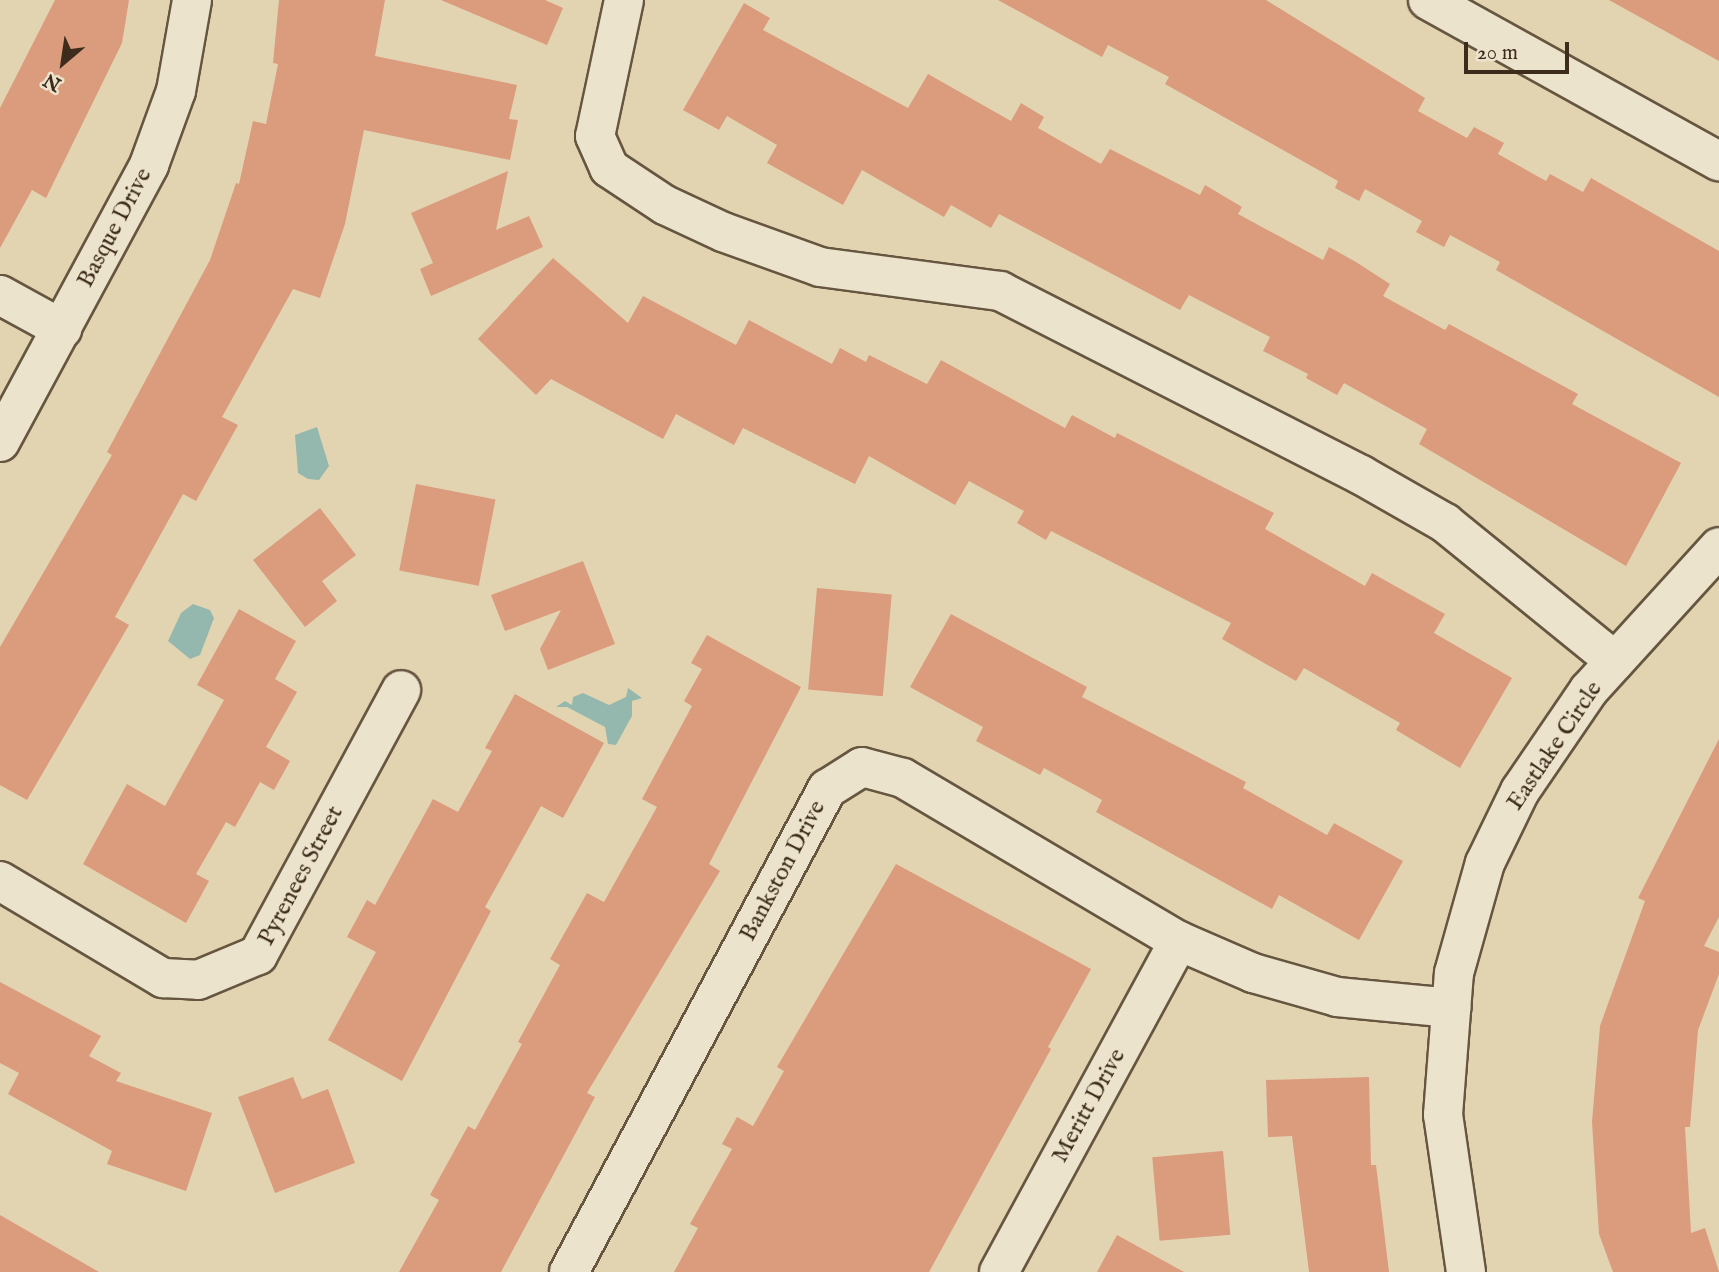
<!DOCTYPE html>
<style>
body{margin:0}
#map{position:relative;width:1719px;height:1272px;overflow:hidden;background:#e2d4b1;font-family:"IM FELL English",serif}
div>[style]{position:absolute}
.water>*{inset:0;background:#95b8ae}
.building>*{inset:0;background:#db9b7d;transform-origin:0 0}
.roads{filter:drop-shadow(2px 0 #665640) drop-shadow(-2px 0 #665640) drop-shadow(0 2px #665640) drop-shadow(0 -2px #665640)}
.minor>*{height:38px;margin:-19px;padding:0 19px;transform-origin:19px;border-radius:19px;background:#ece3cc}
span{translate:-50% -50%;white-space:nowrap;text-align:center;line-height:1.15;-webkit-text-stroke:7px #ece3cc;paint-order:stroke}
.street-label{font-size:24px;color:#3d2c1b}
.north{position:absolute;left:28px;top:28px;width:70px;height:70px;-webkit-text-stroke:5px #ece3cc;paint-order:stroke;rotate:209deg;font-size:19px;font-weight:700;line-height:28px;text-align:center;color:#3d2c1b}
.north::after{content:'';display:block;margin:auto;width:24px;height:32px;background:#3d2c1b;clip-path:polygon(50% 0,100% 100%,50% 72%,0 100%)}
.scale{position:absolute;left:1464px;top:42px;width:105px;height:32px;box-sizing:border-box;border:4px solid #3d2c1b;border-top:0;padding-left:9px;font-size:21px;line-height:24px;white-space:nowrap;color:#3d2c1b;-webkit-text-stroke:5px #ece3cc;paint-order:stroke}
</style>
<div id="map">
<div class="water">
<i style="clip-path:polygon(317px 427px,329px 466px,319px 480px,308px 479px,298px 473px,295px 435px)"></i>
<i style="clip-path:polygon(193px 604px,210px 610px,214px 618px,200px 655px,190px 659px,168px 641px,181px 613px)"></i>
<i style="clip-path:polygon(628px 688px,642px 698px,632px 701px,632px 716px,616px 745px,608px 744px,605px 727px,567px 707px,556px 707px,565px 701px,572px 705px,573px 697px,583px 693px,609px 705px,626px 697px)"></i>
</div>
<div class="building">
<i style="clip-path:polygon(55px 0,129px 0,122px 43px,46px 198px,32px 190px,0 248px,0 108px)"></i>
<i style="clip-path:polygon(279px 0,385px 0,375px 56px,517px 85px,509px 119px,518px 120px,510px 160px,364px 130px,345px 224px,320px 298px,293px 289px,222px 417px,238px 425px,196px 501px,183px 494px,115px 617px,129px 625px,27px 800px,0 785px,0 647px,112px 455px,107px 452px,210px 260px,236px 183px,239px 184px,253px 121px,266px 124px,278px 64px,273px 63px)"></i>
<i style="clip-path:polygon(441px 0,545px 0,563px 8px,547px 45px)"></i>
<i style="clip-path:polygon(998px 0,1266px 0,1425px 98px,1418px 111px,1467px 138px,1474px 127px,1504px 143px,1498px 154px,1546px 181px,1550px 174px,1583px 192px,1591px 178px,1719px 251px,1719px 397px,1496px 270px,1500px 262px,1450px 235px,1444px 247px,1416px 232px,1422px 221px,1365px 189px,1359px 201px,1335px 188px,1338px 181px,1165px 84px,1169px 77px,1108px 45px,1102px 57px)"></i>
<i style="clip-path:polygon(1609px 0,1719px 0,1719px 61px)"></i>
<i style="clip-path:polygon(744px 3px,770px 18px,763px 30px,908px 108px,928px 74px,1011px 121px,1021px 103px,1044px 117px,1038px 128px,1101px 164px,1110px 149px,1200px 195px,1205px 185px,1242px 207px,1238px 214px,1323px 260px,1329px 247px,1356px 262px,1390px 284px,1383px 296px,1445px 330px,1449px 324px,1578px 394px,1572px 404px,1681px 463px,1626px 566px,1419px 444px,1427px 429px,1344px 383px,1337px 395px,1306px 378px,1308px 374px,1263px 351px,1270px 337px,1189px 295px,1180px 310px,999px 214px,991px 228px,951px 205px,944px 217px,862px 170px,843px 205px,767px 163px,777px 145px,727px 116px,719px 130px,683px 110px)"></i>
<i style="clip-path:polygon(508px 171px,496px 230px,529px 216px,543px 247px,431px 296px,420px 269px,433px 263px,411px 213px)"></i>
<i style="clip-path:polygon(553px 258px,628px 323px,643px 296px,736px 345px,749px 320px,832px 364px,840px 348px,866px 362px,869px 355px,927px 384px,941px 360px,1065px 428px,1072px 415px,1115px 438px,1117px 433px,1274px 513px,1265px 529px,1365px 586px,1372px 573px,1445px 614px,1434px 633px,1512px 678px,1460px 768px,1396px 730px,1400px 723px,1304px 668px,1296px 681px,1222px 639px,1231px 623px,1051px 531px,1046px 540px,1017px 523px,1024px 511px,969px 481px,955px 505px,869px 456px,855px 484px,743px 428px,734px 445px,676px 414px,663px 439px,551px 379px,536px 395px,478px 339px)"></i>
<i style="left:416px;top:484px;width:81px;height:88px;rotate:11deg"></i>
<i style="clip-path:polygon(320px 508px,356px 555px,322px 581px,337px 601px,305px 627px,253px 560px)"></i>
<i style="clip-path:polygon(583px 561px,615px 644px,548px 670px,540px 649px,561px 610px,505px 631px,491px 595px)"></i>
<i style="left:817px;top:588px;width:75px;height:102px;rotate:5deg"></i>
<i style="clip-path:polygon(239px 609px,296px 641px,275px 679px,297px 692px,266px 747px,290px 761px,274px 790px,260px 782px,235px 827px,226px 822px,196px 874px,209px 881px,186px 923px,83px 864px,127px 784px,165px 806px,224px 700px,197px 685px)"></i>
<i style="clip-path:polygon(951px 614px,1087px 687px,1082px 697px,1246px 782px,1243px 788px,1327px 835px,1334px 823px,1403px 861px,1359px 940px,1279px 895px,1272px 909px,1096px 812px,1102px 800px,1044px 768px,1040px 775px,976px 741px,983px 727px,910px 687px)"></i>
<i style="clip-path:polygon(707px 635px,801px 687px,709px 864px,720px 871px,587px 1093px,595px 1097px,501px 1272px,399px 1272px,439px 1200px,430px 1195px,468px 1126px,475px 1130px,522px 1044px,518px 1042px,560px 965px,550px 959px,587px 893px,604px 902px,657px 807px,642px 799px,692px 706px,684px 701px,702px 669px,691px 663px)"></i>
<i style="clip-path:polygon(515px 694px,604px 743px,563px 818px,541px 806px,485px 907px,491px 911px,402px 1081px,328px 1040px,376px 952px,347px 937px,367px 900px,375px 905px,433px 799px,458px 812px,492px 751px,485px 748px)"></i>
<i style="clip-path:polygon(1719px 739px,1719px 917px,1704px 946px,1719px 952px,1719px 974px,1698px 1030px,1690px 1127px,1685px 1127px,1691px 1233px,1705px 1228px,1719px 1272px,1613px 1272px,1599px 1234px,1592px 1122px,1600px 1026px,1645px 901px,1638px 898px)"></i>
<i style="clip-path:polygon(896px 864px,1091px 969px,1048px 1047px,1051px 1049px,929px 1272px,674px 1272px,698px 1228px,690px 1224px,732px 1149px,722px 1144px,737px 1117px,753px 1126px,784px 1071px,777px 1067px)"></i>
<i style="clip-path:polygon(0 982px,101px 1036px,89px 1056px,121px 1073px,116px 1081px,212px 1113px,186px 1191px,107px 1164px,112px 1151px,8px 1094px,19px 1073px,0 1063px)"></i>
<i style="clip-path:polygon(293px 1077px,302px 1099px,328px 1089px,355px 1163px,275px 1193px,238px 1097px)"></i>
<i style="clip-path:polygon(1369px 1077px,1371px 1165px,1376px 1165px,1389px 1272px,1309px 1272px,1292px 1136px,1268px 1137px,1266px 1080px)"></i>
<i style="left:1223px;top:1151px;width:84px;height:71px;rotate:85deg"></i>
<i style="clip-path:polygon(0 1215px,99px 1272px,0 1272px)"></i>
<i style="clip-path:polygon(1117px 1235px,1184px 1272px,1097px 1272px)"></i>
</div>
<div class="roads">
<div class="minor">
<i style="left:624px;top:0;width:139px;rotate:102deg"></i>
<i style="left:595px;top:136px;width:35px;rotate:66deg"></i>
<i style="left:609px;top:168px;width:67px;rotate:33.5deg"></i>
<i style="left:665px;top:205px;width:64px;rotate:25deg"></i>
<i style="left:723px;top:232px;width:103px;rotate:19.8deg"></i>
<i style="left:820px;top:267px;width:182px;rotate:7.6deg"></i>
<i style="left:1000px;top:291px;width:405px;rotate:27deg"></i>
<i style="left:1361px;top:475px;width:97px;rotate:29.7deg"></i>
<i style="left:1445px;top:523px;width:219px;rotate:39.1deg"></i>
<i style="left:1428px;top:0;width:333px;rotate:29deg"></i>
<i style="left:0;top:295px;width:71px;rotate:28.7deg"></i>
<i style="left:0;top:442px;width:315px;rotate:-61.7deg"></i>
<i style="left:149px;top:165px;width:79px;rotate:-70deg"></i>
<i style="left:176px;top:91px;width:92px;rotate:-80deg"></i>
<i style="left:0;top:881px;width:190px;rotate:30.8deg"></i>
<i style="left:163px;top:978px;width:35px;rotate:3deg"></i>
<i style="left:198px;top:980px;width:65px;rotate:-22.6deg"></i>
<i style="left:258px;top:955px;width:301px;rotate:-61.6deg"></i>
<i style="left:569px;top:1272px;width:548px;rotate:-61.89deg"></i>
<i style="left:827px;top:789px;width:41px;rotate:-32.2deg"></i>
<i style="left:862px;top:767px;width:42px;rotate:15deg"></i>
<i style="left:903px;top:778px;width:321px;rotate:30.6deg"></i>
<i style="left:1179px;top:941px;width:81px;rotate:23.4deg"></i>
<i style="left:1253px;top:973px;width:87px;rotate:15.9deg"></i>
<i style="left:1337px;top:997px;width:115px;rotate:5.5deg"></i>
<i style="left:999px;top:1272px;width:377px;rotate:-61.5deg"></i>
<i style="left:1466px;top:1272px;width:159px;rotate:-98.3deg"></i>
<i style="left:1443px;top:1115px;width:142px;rotate:-85.6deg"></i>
<i style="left:1454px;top:973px;width:114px;rotate:-74.3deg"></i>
<i style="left:1485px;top:863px;width:80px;rotate:-64.1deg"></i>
<i style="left:1520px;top:791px;width:122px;rotate:-55.7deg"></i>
<i style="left:1589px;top:690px;width:193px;rotate:-47.7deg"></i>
</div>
</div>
<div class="street-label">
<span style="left:115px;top:228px;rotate:-62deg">Basque Drive</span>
<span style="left:1555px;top:746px;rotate:-56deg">Eastlake Circle</span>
<span style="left:783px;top:871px;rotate:-62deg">Bankston Drive</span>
<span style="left:301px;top:876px;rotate:-62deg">Pyrenees Street</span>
<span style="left:1089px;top:1106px;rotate:-61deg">Meritt Drive</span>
</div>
<div class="north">N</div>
<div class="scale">20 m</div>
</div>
